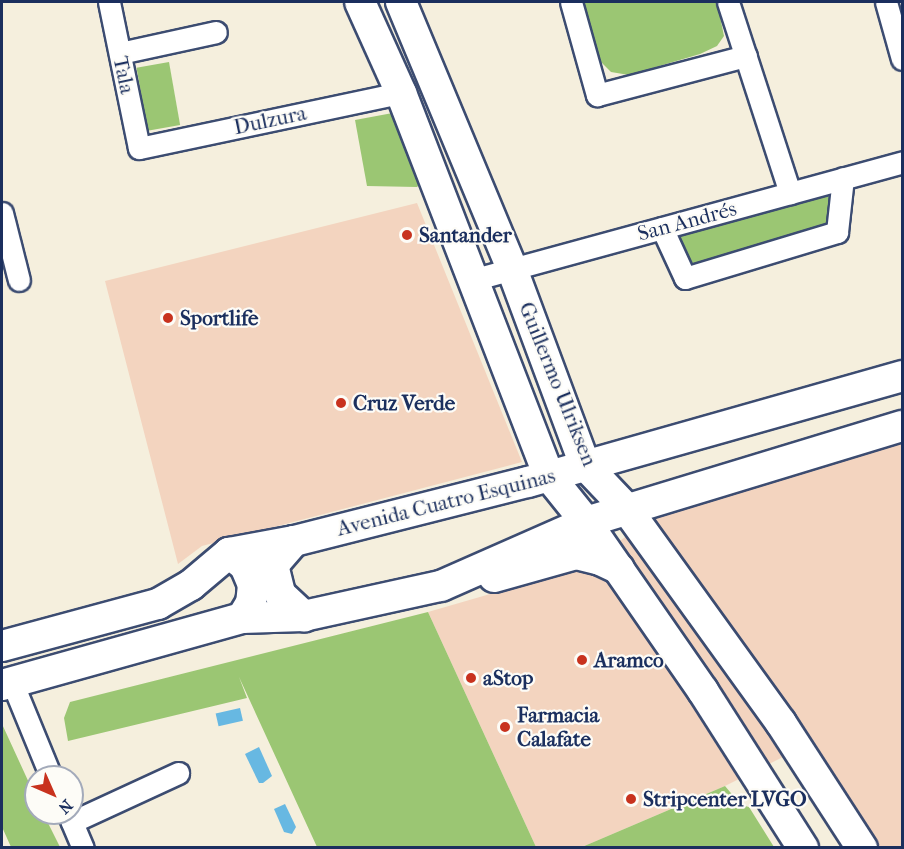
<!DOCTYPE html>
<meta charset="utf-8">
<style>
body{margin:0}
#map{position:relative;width:904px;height:849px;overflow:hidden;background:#f5efdd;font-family:"IM FELL French Canon",serif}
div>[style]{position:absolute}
.built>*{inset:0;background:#f3d4bf}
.green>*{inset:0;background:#9bc673;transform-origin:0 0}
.water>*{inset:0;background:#67b8e2;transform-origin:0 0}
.roads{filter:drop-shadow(2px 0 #3c4c71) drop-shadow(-2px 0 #3c4c71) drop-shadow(0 2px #3c4c71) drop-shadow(0 -2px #3c4c71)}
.street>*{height:21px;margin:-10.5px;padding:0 10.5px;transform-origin:10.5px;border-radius:10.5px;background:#fff}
.secondary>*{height:30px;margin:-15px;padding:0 15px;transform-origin:15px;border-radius:15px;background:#fff}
.dots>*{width:16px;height:16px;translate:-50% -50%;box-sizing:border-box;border:3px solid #fdfcf7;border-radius:50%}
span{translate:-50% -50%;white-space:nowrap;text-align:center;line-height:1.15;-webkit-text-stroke:4.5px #fdfcf7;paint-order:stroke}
.street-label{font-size:21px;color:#1b2f5e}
.poi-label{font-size:21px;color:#1b2f5e;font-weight:700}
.left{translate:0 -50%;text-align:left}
.frame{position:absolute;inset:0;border:3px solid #1b2f5e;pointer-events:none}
.north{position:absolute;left:24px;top:765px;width:60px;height:60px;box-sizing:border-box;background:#fdfcf7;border:2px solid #a3aaba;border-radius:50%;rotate:135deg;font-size:16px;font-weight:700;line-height:24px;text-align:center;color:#1b2f5e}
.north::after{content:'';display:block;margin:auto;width:21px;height:27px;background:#c8321e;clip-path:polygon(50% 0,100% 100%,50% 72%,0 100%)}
</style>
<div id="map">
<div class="built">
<i style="clip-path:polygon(417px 203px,522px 462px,202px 546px,178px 564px,105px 281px)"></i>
<i style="clip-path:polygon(902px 443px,902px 847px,878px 847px,811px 743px,725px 786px,582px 847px,536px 847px,428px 612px,583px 567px,662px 511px)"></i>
</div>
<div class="green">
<i style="clip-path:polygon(581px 2px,717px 2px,724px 36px,717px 46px,700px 54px,629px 75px,611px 72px,598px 59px)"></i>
<i style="left:169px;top:62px;width:64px;height:33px;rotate:80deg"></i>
<i style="clip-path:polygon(398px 112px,421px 177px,420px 184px,417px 187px,367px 186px,355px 120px)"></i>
<i style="clip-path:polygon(837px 185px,832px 228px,688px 272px,670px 235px)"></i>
<i style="clip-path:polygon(428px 612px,536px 847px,317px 847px,239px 677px,247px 698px,68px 741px,64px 718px,70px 702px)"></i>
<i style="clip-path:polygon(2px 724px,36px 798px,36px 813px,43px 813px,60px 847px,11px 847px,2px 827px)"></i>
<i style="clip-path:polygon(725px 786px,741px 805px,749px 807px,774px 847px,582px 847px)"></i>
</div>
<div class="water">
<i style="left:240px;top:708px;width:13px;height:25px;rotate:77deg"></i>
<i style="clip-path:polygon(259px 747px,272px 776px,263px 783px,259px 783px,245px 754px)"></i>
<i style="clip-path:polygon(285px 804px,296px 827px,292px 834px,284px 832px,274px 809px)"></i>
</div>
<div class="roads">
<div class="street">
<i style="left:109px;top:2px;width:149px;rotate:78.4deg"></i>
<i style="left:139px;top:148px;width:268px;rotate:-11.9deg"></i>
<i style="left:571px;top:2px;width:97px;rotate:74.4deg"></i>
<i style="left:597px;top:95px;width:154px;rotate:-14.7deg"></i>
<i style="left:728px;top:2px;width:201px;rotate:72deg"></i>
<i style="left:886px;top:2px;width:59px;rotate:74.3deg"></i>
<i style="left:120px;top:53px;width:98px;rotate:-12.3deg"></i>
<i style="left:2px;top:213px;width:69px;rotate:75.8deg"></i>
<i style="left:662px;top:228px;width:55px;rotate:65.3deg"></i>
<i style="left:685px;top:278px;width:159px;rotate:-16.8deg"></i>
<i style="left:837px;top:232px;width:54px;rotate:-83.7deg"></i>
<i style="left:472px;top:280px;width:446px;rotate:-15.3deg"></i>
<i style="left:12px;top:682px;width:103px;rotate:67.7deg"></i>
<i style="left:68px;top:813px;width:38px;rotate:67deg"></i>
<i style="left:72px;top:822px;width:117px;rotate:-24.8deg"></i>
</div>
<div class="secondary">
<i style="left:360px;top:2px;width:100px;rotate:65.7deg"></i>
<i style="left:401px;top:93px;width:411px;rotate:68.9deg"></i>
<i style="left:549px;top:476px;width:59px;rotate:51.2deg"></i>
<i style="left:586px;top:522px;width:206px;rotate:55.3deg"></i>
<i style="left:703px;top:691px;width:186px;rotate:57.5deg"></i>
<i style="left:401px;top:2px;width:289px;rotate:67.4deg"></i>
<i style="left:512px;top:269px;width:209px;rotate:69.6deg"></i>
<i style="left:585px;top:465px;width:59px;rotate:46.4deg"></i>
<i style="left:626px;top:508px;width:265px;rotate:54.2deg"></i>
<i style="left:781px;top:723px;width:149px;rotate:57.1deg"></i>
<i style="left:294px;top:541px;width:32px;rotate:131deg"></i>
<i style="left:273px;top:565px;width:30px;rotate:76deg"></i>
<i style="left:280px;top:594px;width:33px;rotate:43deg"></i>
<i style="left:229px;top:553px;width:21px;rotate:39deg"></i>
<i style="left:245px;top:566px;width:21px;rotate:67deg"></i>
<i style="left:253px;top:585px;width:18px;rotate:96deg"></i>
<i style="left:251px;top:603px;width:17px;rotate:121deg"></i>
<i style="left:494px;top:577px;width:85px;rotate:-15.7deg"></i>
<i style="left:576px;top:554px;width:25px;rotate:14deg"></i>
<i style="left:600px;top:560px;width:21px;rotate:25deg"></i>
<i style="left:2px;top:646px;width:162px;rotate:-15.1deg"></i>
<i style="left:158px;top:604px;width:38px;rotate:-30deg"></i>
<i style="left:191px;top:585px;width:50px;rotate:-40.1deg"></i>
<i style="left:229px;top:553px;width:66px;rotate:-10.5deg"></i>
<i style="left:294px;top:541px;width:241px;rotate:-14.2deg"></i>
<i style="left:528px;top:482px;width:389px;rotate:-15.8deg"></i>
<i style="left:2px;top:685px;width:249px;rotate:-15.6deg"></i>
<i style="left:242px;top:618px;width:62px;rotate:-1.8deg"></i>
<i style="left:304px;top:616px;width:140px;rotate:-12.4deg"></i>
<i style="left:441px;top:586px;width:158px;rotate:-23.8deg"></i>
<i style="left:586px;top:522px;width:330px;rotate:-16.9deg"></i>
</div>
</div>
<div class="dots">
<i style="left:407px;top:235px;background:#c8321e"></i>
<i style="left:168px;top:318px;background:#c8321e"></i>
<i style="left:341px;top:403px;background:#c8321e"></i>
<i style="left:582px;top:660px;background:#c8321e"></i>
<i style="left:471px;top:678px;background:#c8321e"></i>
<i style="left:505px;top:727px;background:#c8321e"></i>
<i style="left:631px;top:799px;background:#c8321e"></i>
</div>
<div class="street-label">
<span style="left:124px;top:75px;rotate:78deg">Tala</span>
<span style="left:270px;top:120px;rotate:-12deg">Dulzura</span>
<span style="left:687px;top:221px;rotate:-15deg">San Andrés</span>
<span style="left:558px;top:384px;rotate:68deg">Guillermo Ulriksen</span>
<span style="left:446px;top:502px;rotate:-14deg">Avenida Cuatro Esquinas</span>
</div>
<div class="poi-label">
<span class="left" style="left:419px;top:235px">Santander</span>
<span class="left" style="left:180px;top:318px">Sportlife</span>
<span class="left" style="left:353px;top:403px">Cruz Verde</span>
<span class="left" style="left:594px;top:660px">Aramco</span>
<span class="left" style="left:483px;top:678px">aStop</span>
<span class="left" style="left:517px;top:727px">Farmacia<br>Calafate</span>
<span class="left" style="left:643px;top:799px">Stripcenter LVGO</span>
</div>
<div class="frame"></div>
<div class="north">N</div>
</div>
